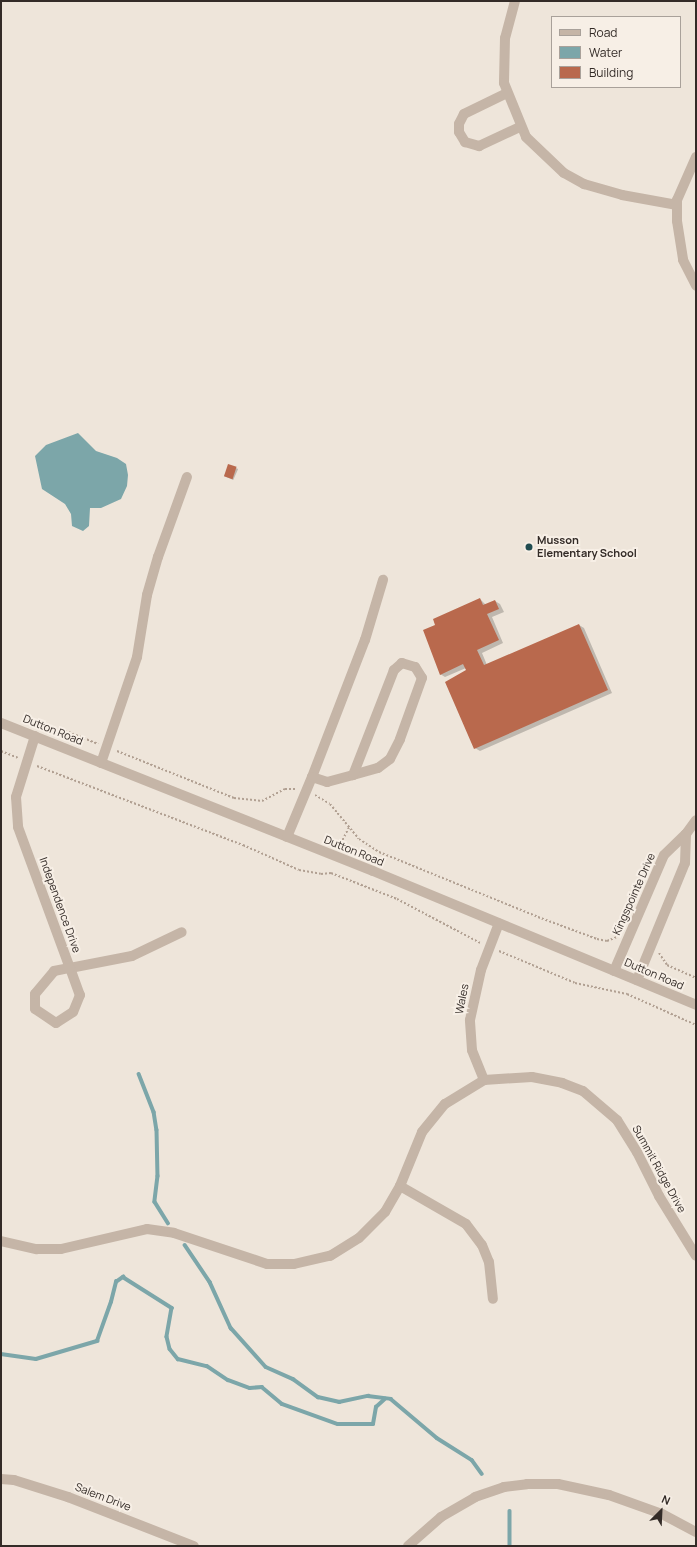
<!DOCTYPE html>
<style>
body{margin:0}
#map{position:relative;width:697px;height:1547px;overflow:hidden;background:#eee5da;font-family:Manrope,sans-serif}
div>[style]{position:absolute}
.water>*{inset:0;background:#7ca6a9}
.shadow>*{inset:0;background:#0003;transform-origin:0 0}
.stream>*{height:3.5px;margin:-1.75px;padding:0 1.75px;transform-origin:1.75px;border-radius:1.75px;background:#7ca6a9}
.building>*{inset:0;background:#b9694d;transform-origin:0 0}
.path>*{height:2px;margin-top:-1px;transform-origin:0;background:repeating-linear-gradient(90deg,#b1a092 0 2px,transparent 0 4px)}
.minor>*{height:10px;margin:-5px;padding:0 5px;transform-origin:5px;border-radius:5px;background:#c5b5a7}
.dots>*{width:11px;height:11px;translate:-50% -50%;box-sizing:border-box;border:2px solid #f7efe6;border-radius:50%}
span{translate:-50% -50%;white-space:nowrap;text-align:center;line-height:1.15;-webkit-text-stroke:4px #f7efe6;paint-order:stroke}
.poi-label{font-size:11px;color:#332b27;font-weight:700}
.left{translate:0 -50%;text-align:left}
.street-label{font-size:11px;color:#332b27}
.frame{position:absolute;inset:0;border:2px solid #332b27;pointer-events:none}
.legend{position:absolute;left:551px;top:16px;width:130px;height:72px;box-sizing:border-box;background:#f7efe6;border:1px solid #a9a19a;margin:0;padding:5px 7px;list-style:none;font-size:12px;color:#332b27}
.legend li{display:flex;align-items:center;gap:8px;height:20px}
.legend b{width:20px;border:1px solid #a9a19a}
.north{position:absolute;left:641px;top:1491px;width:40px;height:40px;-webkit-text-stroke:3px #f7efe6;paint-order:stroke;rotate:24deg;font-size:11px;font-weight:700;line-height:16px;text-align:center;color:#332b27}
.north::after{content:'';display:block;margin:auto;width:14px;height:18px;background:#332b27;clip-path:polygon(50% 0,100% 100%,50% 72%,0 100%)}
</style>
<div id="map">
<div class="water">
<i style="clip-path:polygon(78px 433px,96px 451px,117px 458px,126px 464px,128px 475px,127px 486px,121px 499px,101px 508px,90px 508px,89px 526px,83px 531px,72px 526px,71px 514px,65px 504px,42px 489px,35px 456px,46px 445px)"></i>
</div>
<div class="shadow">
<i style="left:229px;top:465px;width:10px;height:12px;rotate:24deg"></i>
<i style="clip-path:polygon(480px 599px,486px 605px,495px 601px,500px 604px,504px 612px,492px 617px,503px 643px,482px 653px,487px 665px,579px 625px,584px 628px,612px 693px,480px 751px,475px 748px,467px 671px,466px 668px,445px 677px,440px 674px,437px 625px)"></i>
</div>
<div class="stream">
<i style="left:139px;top:1074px;width:41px;rotate:68.5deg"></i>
<i style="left:154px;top:1112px;width:18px;rotate:81deg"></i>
<i style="left:157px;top:1130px;width:46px;rotate:88.8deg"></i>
<i style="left:158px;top:1176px;width:26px;rotate:97deg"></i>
<i style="left:155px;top:1202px;width:25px;rotate:58deg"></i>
<i style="left:185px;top:1245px;width:45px;rotate:56deg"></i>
<i style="left:210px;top:1282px;width:51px;rotate:65.5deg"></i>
<i style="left:231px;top:1328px;width:52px;rotate:48.1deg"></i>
<i style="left:266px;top:1367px;width:30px;rotate:24deg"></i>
<i style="left:293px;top:1379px;width:31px;rotate:36deg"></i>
<i style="left:318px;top:1397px;width:22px;rotate:13deg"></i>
<i style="left:339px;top:1402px;width:30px;rotate:-12deg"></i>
<i style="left:368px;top:1396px;width:23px;rotate:7deg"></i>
<i style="left:391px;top:1399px;width:60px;rotate:40.3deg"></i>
<i style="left:437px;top:1438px;width:41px;rotate:32.2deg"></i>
<i style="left:472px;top:1460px;width:17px;rotate:54deg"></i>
<i style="left:1px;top:1354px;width:35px;rotate:8deg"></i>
<i style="left:36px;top:1359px;width:64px;rotate:-16.4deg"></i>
<i style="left:97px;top:1341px;width:41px;rotate:-70.3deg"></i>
<i style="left:111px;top:1302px;width:21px;rotate:-76deg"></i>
<i style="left:116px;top:1282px;width:9px;rotate:-36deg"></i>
<i style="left:123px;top:1277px;width:58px;rotate:32.3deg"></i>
<i style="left:172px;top:1308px;width:29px;rotate:100deg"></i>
<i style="left:167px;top:1337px;width:12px;rotate:76deg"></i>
<i style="left:170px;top:1349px;width:13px;rotate:51deg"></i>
<i style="left:178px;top:1359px;width:30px;rotate:14deg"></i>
<i style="left:207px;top:1366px;width:25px;rotate:34deg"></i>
<i style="left:228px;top:1380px;width:23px;rotate:20deg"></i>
<i style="left:250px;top:1388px;width:12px;rotate:-5deg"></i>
<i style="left:262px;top:1387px;width:26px;rotate:40deg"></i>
<i style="left:282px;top:1404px;width:59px;rotate:19.7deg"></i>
<i style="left:338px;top:1424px;width:35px"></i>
<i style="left:373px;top:1424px;width:17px;rotate:-80deg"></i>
<i style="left:376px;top:1407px;width:12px;rotate:-42deg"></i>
<i style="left:510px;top:1511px;width:35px;rotate:90deg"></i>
</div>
<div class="building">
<i style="left:228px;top:464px;width:9px;height:13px;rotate:18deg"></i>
<i style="clip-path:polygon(480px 598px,483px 605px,495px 600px,499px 609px,487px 614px,499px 640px,477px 650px,484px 665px,579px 624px,608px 690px,474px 749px,445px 682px,466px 670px,463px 664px,440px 675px,423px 630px,435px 625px,433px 619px)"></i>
</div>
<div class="path">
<i style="left:61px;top:729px;width:40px;rotate:22deg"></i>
<i style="left:1px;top:751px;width:18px;rotate:22deg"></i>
<i style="left:117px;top:751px;width:126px;rotate:21.9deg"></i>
<i style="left:234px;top:798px;width:28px;rotate:6deg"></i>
<i style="left:262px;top:801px;width:26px;rotate:-28deg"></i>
<i style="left:285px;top:789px;width:10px"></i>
<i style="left:37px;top:766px;width:221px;rotate:21deg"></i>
<i style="left:243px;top:845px;width:61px;rotate:24.1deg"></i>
<i style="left:299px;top:870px;width:22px;rotate:10deg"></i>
<i style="left:321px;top:874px;width:10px;rotate:-6deg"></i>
<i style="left:331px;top:873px;width:71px;rotate:21.5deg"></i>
<i style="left:397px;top:899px;width:94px;rotate:27.9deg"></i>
<i style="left:315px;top:795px;width:17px;rotate:31deg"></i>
<i style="left:330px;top:804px;width:45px;rotate:50.4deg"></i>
<i style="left:359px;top:839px;width:24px;rotate:33deg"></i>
<i style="left:379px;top:852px;width:172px;rotate:22.2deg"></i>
<i style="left:538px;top:917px;width:63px;rotate:20.4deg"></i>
<i style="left:597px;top:939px;width:10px;rotate:11deg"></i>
<i style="left:607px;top:941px;width:11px;rotate:-22deg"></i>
<i style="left:339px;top:847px;width:22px;rotate:-63deg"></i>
<i style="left:499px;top:951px;width:82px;rotate:22.8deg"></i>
<i style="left:575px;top:983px;width:53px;rotate:11.9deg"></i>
<i style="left:627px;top:994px;width:76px;rotate:24.2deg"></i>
<i style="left:659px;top:953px;width:14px;rotate:56deg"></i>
<i style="left:667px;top:965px;width:32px;rotate:24deg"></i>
</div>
<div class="minor">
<i style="left:515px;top:1px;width:38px;rotate:105deg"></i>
<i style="left:505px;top:38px;width:45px;rotate:91.3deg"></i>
<i style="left:504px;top:83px;width:58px;rotate:67.8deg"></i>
<i style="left:526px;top:137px;width:52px;rotate:43.5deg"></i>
<i style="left:564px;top:173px;width:23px;rotate:29deg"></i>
<i style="left:584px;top:184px;width:40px;rotate:16deg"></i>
<i style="left:622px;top:195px;width:56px;rotate:10.3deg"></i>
<i style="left:507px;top:93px;width:48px;rotate:154deg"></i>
<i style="left:464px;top:114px;width:11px;rotate:117deg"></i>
<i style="left:459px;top:124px;width:8px;rotate:90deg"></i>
<i style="left:459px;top:132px;width:12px;rotate:59deg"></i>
<i style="left:465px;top:142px;width:15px;rotate:16deg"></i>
<i style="left:479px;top:146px;width:45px;rotate:-24.9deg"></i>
<i style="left:696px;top:157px;width:47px;rotate:113.8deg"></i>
<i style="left:677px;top:200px;width:21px;rotate:90deg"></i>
<i style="left:677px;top:221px;width:39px;rotate:81deg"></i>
<i style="left:683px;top:260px;width:29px;rotate:63deg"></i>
<i style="left:1px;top:723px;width:400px;rotate:21.7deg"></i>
<i style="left:373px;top:871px;width:350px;rotate:22.5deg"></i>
<i style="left:35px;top:736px;width:64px;rotate:107.3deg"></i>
<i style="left:16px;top:797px;width:30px;rotate:86deg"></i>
<i style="left:18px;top:827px;width:150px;rotate:69.8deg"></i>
<i style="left:70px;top:968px;width:63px;rotate:-11deg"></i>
<i style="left:132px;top:956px;width:55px;rotate:-25.6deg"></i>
<i style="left:101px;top:763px;width:112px;rotate:-71.2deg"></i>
<i style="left:137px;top:657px;width:63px;rotate:-80.8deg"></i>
<i style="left:147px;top:595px;width:40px;rotate:-74deg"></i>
<i style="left:158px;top:557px;width:85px;rotate:-70.1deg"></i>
<i style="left:312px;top:777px;width:147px;rotate:-68.9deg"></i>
<i style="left:365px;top:640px;width:63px;rotate:-73.3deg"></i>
<i style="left:287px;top:837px;width:65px;rotate:-67.4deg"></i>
<i style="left:312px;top:777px;width:16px;rotate:18deg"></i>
<i style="left:327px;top:782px;width:27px;rotate:-15deg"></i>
<i style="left:353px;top:775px;width:26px;rotate:-16deg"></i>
<i style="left:378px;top:768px;width:15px;rotate:-37deg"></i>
<i style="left:390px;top:759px;width:22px;rotate:-63deg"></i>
<i style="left:400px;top:739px;width:65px;rotate:-70.2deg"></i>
<i style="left:422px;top:678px;width:13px;rotate:-122deg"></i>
<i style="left:415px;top:667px;width:14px;rotate:-163deg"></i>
<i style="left:402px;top:663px;width:11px;rotate:139deg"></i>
<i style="left:394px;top:670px;width:113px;rotate:111.3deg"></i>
<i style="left:70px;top:968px;width:29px;rotate:70deg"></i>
<i style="left:80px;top:995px;width:18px;rotate:112deg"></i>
<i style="left:73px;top:1012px;width:20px;rotate:147deg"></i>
<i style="left:56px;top:1023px;width:25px;rotate:-146deg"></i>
<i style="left:35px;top:1009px;width:15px;rotate:-90deg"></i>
<i style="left:35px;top:994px;width:30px;rotate:-50deg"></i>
<i style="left:54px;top:971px;width:16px;rotate:-11deg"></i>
<i style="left:614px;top:971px;width:126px;rotate:-66.7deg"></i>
<i style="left:664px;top:855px;width:30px;rotate:-44deg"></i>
<i style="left:686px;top:834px;width:17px;rotate:-54deg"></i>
<i style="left:637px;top:980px;width:126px;rotate:-67.7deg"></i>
<i style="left:685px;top:863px;width:29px;rotate:-88deg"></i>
<i style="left:484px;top:1080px;width:32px;rotate:-112deg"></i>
<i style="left:472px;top:1050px;width:30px;rotate:-94deg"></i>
<i style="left:470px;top:1020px;width:51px;rotate:-77.6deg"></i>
<i style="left:481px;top:970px;width:50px;rotate:-69deg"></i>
<i style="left:400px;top:1186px;width:76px;rotate:29.9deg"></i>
<i style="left:466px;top:1224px;width:26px;rotate:53deg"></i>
<i style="left:482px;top:1245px;width:18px;rotate:68deg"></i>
<i style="left:489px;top:1262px;width:37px;rotate:84deg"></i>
<i style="left:1px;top:1241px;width:37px;rotate:13deg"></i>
<i style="left:37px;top:1249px;width:24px"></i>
<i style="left:61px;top:1249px;width:88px;rotate:-13.1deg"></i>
<i style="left:147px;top:1229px;width:27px;rotate:8deg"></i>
<i style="left:174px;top:1233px;width:98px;rotate:18.4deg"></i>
<i style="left:267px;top:1264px;width:27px"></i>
<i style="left:294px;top:1264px;width:37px;rotate:-13deg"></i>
<i style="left:330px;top:1256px;width:34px;rotate:-32deg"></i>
<i style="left:359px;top:1238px;width:37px;rotate:-45deg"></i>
<i style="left:385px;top:1212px;width:30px;rotate:-60deg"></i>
<i style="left:400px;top:1186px;width:58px;rotate:-67.8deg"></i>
<i style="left:422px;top:1132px;width:36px;rotate:-51deg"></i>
<i style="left:445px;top:1104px;width:46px;rotate:-31.6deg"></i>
<i style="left:484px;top:1080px;width:48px;rotate:-3.6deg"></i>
<i style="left:532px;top:1077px;width:31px;rotate:11deg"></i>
<i style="left:562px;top:1083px;width:22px;rotate:21deg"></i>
<i style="left:583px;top:1091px;width:45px;rotate:40.5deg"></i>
<i style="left:617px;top:1120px;width:38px;rotate:58deg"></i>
<i style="left:637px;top:1152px;width:49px;rotate:63.4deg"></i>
<i style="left:659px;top:1196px;width:70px;rotate:58.3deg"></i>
<i style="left:1px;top:1479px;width:13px;rotate:4deg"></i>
<i style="left:14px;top:1480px;width:57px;rotate:17.5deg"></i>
<i style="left:68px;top:1497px;width:135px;rotate:21.3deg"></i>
<i style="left:408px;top:1546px;width:44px;rotate:-41.3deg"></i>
<i style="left:441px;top:1517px;width:39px;rotate:-30deg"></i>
<i style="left:475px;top:1497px;width:31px;rotate:-19deg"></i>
<i style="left:504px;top:1487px;width:23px;rotate:-7deg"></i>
<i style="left:527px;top:1484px;width:31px"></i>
<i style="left:558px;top:1484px;width:52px;rotate:12.2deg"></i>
<i style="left:609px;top:1495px;width:56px;rotate:19.7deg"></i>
<i style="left:662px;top:1514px;width:38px;rotate:28deg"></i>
</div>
<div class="dots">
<i style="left:529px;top:547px;background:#214c50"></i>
</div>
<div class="poi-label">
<span class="left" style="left:537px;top:547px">Musson<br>Elementary School</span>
</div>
<div class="street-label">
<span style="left:53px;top:730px;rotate:22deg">Dutton Road</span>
<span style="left:354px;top:851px;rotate:22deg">Dutton Road</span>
<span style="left:634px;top:894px;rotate:-66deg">Kingspointe Drive</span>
<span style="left:60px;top:905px;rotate:70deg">Independence Drive</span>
<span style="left:654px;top:974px;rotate:23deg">Dutton Road</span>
<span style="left:462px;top:999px;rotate:-79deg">Wales</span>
<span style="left:659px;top:1169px;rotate:61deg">Summit Ridge Drive</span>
<span style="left:103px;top:1497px;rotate:21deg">Salem Drive</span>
</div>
<div class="frame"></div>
<ul class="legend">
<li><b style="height:5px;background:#c5b5a7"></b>Road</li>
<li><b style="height:11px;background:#7ca6a9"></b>Water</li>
<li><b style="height:11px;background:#b9694d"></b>Building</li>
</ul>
<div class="north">N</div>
</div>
